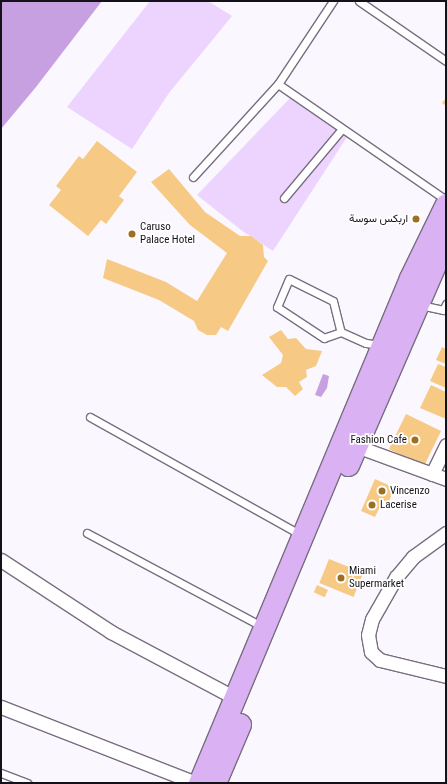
<!DOCTYPE html>
<meta charset="utf-8">
<style>
body{margin:0}
#map{position:relative;width:447px;height:784px;overflow:hidden;background:#fbf7ff;font-family:"Roboto Condensed",Vazirmatn,sans-serif}
div>[style]{position:absolute}
.green>*{inset:0;background:#edd4ff}
.water>*{inset:0;background:#c7a0e1}
.building>*{inset:0;background:#f6ca85;transform-origin:0 0}
.roads{filter:drop-shadow(1px 0 #796e80) drop-shadow(-1px 0 #796e80) drop-shadow(0 1px #796e80) drop-shadow(0 -1px #796e80)}
.service>*{height:7px;margin:-3.5px;padding:0 3.5px;transform-origin:3.5px;border-radius:3.5px;background:#fff}
.minor>*{height:13px;margin:-6.5px;padding:0 6.5px;transform-origin:6.5px;border-radius:6.5px;background:#fff}
.primary>*{height:21px;margin:-10.5px;padding:0 10.5px;transform-origin:10.5px;border-radius:10.5px;background:#dab2f4}
.dots>*{width:11px;height:11px;translate:-50% -50%;box-sizing:border-box;border:2px solid #fff;border-radius:50%}
span{translate:-50% -50%;white-space:nowrap;text-align:center;line-height:1.15;-webkit-text-stroke:3.5px #fff;paint-order:stroke}
.poi-label{font-size:11px;color:#151118}
.right{translate:-100% -50%;text-align:right}
.left{translate:0 -50%;text-align:left}
.frame{position:absolute;inset:0;border:2px solid #151118;pointer-events:none}
</style>
<div id="map">
<div class="green">
<i style="clip-path:polygon(150px 1px,208px 1px,232px 16px,169px 93px,132px 149px,67px 107px)"></i>
<i style="clip-path:polygon(291px 97px,347px 137px,273px 251px,241px 230px,197px 195px)"></i>
</div>
<div class="water">
<i style="clip-path:polygon(1px 1px,102px 1px,36px 87px,1px 129px)"></i>
<i style="clip-path:polygon(323px 374px,329px 376px,327px 388px,321px 397px,315px 395px)"></i>
</div>
<div class="building">
<i style="clip-path:polygon(446px 98px,446px 106px,442px 103px)"></i>
<i style="clip-path:polygon(97px 141px,137px 172px,119px 196px,124px 200px,106px 224px,101px 220px,88px 236px,49px 205px,61px 190px,56px 186px,79px 156px,83px 159px)"></i>
<i style="clip-path:polygon(169px 169px,205px 212px,240px 236px,251px 236px,263px 245px,264px 257px,268px 261px,228px 331px,221px 327px,216px 335px,207px 335px,198px 330px,194px 321px,159px 300px,103px 278px,107px 259px,166px 282px,197px 301px,227px 253px,190px 225px,151px 182px)"></i>
<i style="clip-path:polygon(281px 330px,288px 339px,296px 338px,306px 349px,322px 351px,316px 366px,306px 370px,307px 377px,299px 382px,303px 389px,295px 396px,286px 387px,277px 387px,262px 375px,281px 363px,283px 355px,269px 337px)"></i>
<i style="clip-path:polygon(442px 347px,446px 349px,446px 364px,436px 360px)"></i>
<i style="clip-path:polygon(438px 364px,446px 367px,446px 388px,430px 381px)"></i>
<i style="clip-path:polygon(431px 385px,446px 392px,446px 419px,420px 408px)"></i>
<i style="left:406px;top:414px;width:39px;height:39px;rotate:26deg"></i>
<i style="clip-path:polygon(375px 479px,395px 488px,388px 503px,383px 500px,375px 517px,361px 511px)"></i>
<i style="left:329px;top:559px;width:37px;height:26px;rotate:22deg"></i>
<i style="left:317px;top:585px;width:12px;height:8px;rotate:24deg"></i>
</div>
<div class="roads">
<div class="service">
<i style="left:359px;top:1px;width:106px;rotate:34.6deg"></i>
<i style="left:278px;top:84px;width:100px;rotate:-56.5deg"></i>
<i style="left:193px;top:177px;width:126px;rotate:-47.6deg"></i>
<i style="left:278px;top:84px;width:204px;rotate:34.6deg"></i>
<i style="left:284px;top:198px;width:90px;rotate:-50deg"></i>
<i style="left:420px;top:305px;width:24px;rotate:12deg"></i>
<i style="left:443px;top:310px;width:7px;rotate:-63deg"></i>
<i style="left:341px;top:332px;width:18px;rotate:161deg"></i>
<i style="left:324px;top:338px;width:56px;rotate:-146.6deg"></i>
<i style="left:277px;top:307px;width:30px;rotate:-67deg"></i>
<i style="left:289px;top:279px;width:49px;rotate:26.6deg"></i>
<i style="left:333px;top:301px;width:32px;rotate:76deg"></i>
<i style="left:341px;top:332px;width:27px;rotate:24deg"></i>
<i style="left:366px;top:343px;width:14px;rotate:8deg"></i>
<i style="left:90px;top:417px;width:242px;rotate:29.2deg"></i>
<i style="left:87px;top:533px;width:200px;rotate:28.1deg"></i>
<i style="left:1px;top:773px;width:28px;rotate:21deg"></i>
</div>
<div class="minor">
<i style="left:356px;top:446px;width:96px;rotate:20.1deg"></i>
<i style="left:432px;top:474px;width:32px;rotate:-64deg"></i>
<i style="left:446px;top:533px;width:41px;rotate:144deg"></i>
<i style="left:413px;top:557px;width:26px;rotate:130deg"></i>
<i style="left:396px;top:577px;width:48px;rotate:119.7deg"></i>
<i style="left:372px;top:619px;width:16px;rotate:104deg"></i>
<i style="left:368px;top:635px;width:17px;rotate:80deg"></i>
<i style="left:371px;top:652px;width:12px;rotate:42deg"></i>
<i style="left:380px;top:660px;width:68px;rotate:13.6deg"></i>
<i style="left:1px;top:560px;width:131px;rotate:33.2deg"></i>
<i style="left:111px;top:632px;width:140px;rotate:28deg"></i>
<i style="left:1px;top:707px;width:209px;rotate:21.3deg"></i>
</div>
<div class="primary">
<i style="left:348px;top:465px;width:245px;rotate:-66.5deg"></i>
<i style="left:199px;top:783px;width:547px;rotate:-67.32deg"></i>
<i style="left:410px;top:278px;width:82px;rotate:-64.1deg"></i>
<i style="left:215px;top:783px;width:64px;rotate:-67deg"></i>
</div>
</div>
<div class="dots">
<i style="left:416px;top:219px;background:#9c701f"></i>
<i style="left:132px;top:234px;background:#9c701f"></i>
<i style="left:415px;top:440px;background:#9c701f"></i>
<i style="left:382px;top:491px;background:#9c701f"></i>
<i style="left:372px;top:505px;background:#9c701f"></i>
<i style="left:341px;top:578px;background:#9c701f"></i>
</div>
<div class="poi-label">
<span class="right" style="left:408px;top:219px">اربكس سوسة</span>
<span class="left" style="left:140px;top:234px">Caruso<br>Palace Hotel</span>
<span class="right" style="left:407px;top:440px">Fashion Cafe</span>
<span class="left" style="left:390px;top:491px">Vincenzo</span>
<span class="left" style="left:380px;top:505px">Lacerise</span>
<span class="left" style="left:349px;top:578px">Miami<br>Supermarket</span>
</div>
<div class="frame"></div>
</div>
